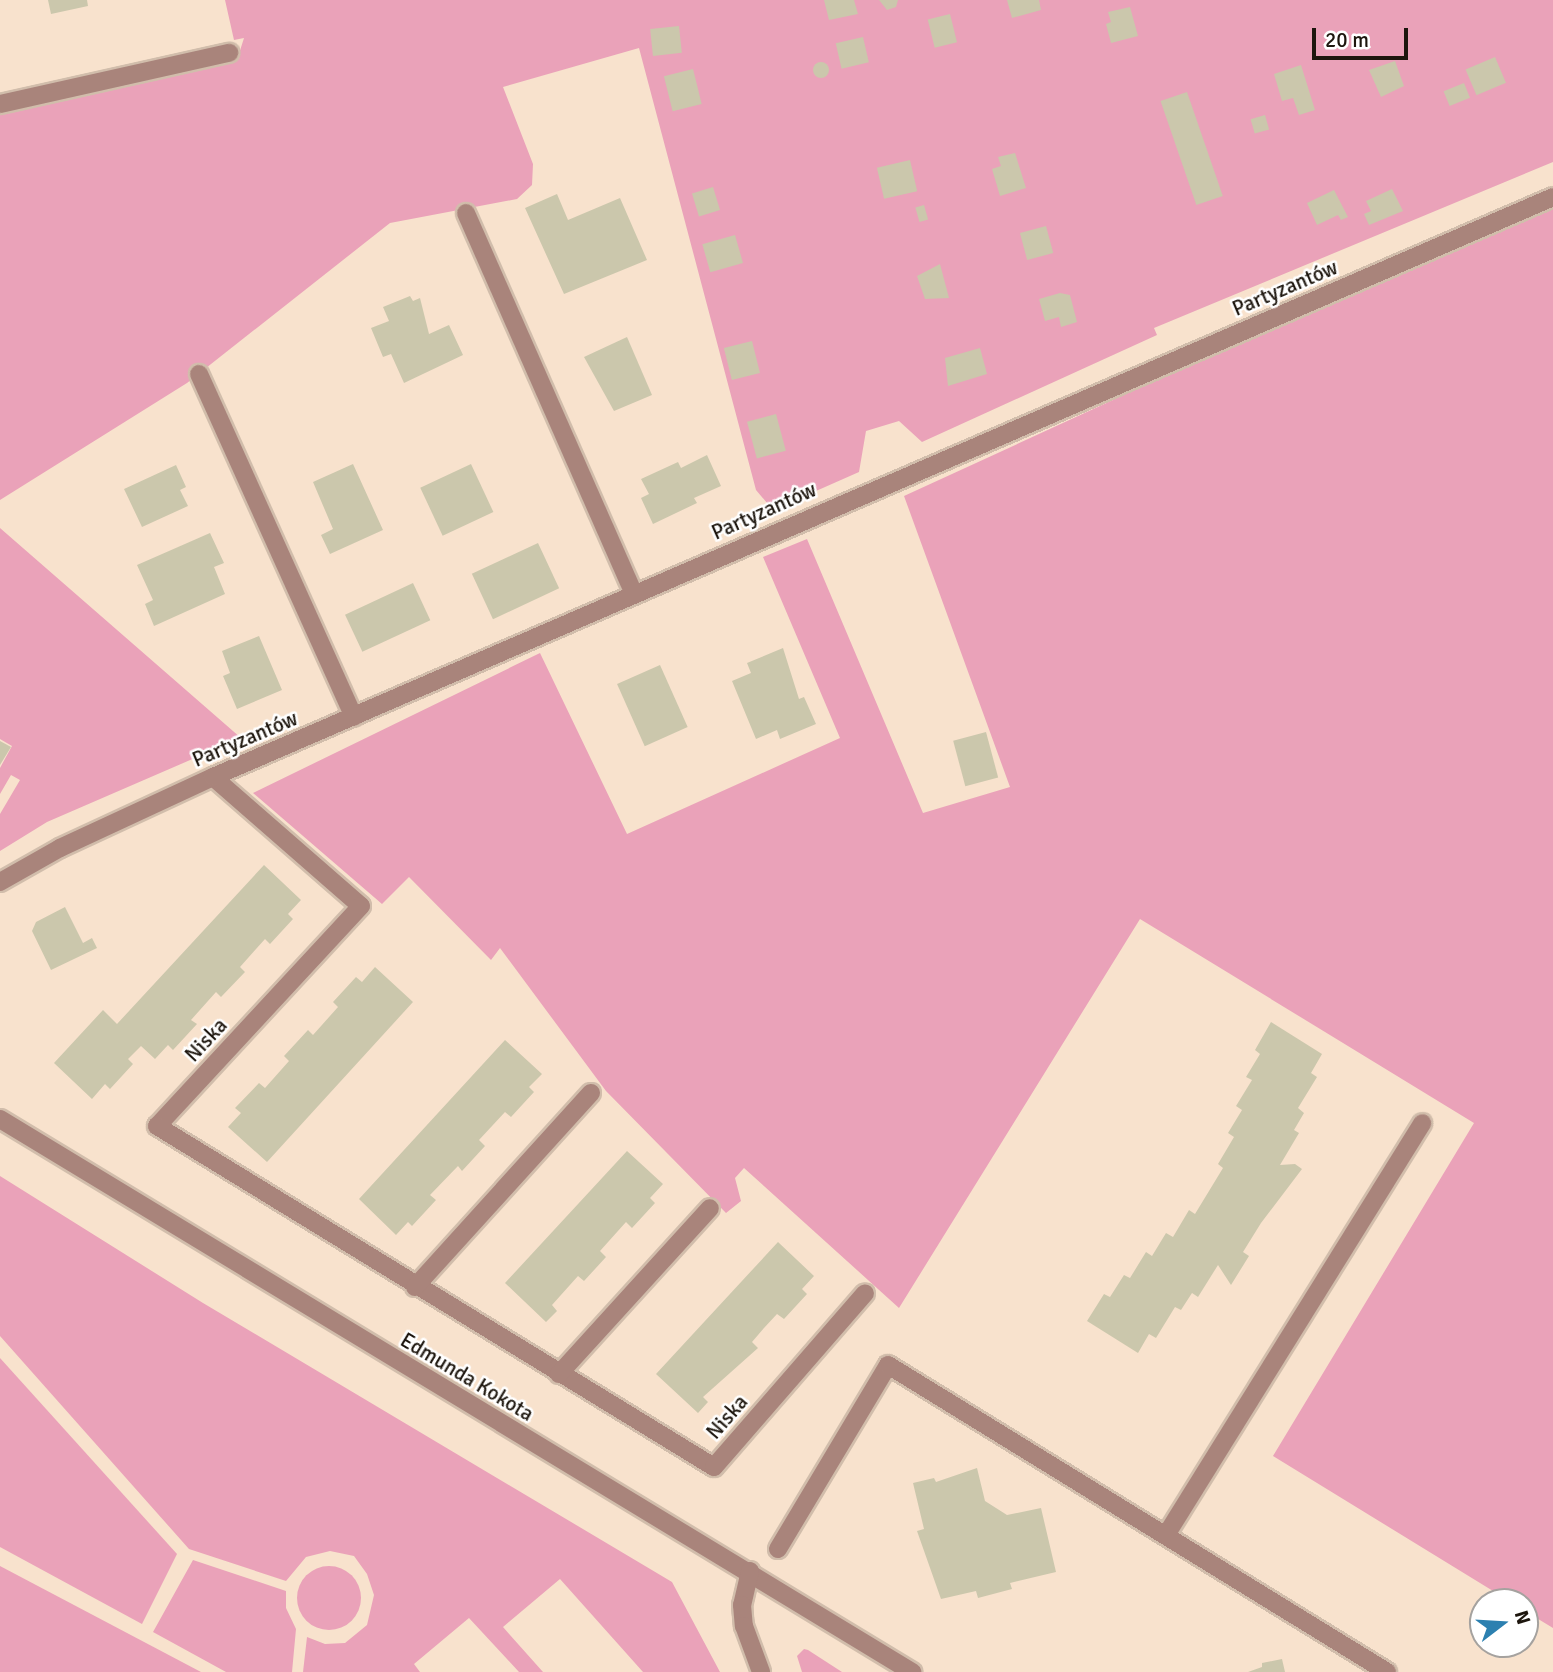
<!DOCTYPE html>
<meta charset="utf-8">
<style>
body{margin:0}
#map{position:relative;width:1553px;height:1672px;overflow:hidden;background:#f8e2cd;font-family:Signika,sans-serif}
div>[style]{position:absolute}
.green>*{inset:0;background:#eaa2b9}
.round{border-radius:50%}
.building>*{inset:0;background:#cbc7ac;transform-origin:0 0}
.roads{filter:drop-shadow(2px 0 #d1bdab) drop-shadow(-2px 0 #d1bdab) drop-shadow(0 2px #d1bdab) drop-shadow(0 -2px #d1bdab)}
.minor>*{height:18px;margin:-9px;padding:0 9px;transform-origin:9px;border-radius:9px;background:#a9847b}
span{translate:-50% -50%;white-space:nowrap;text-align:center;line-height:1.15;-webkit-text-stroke:5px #fff;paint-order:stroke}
.street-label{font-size:21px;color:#1d160e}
.north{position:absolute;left:1469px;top:1588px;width:70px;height:70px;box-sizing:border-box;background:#fff;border:2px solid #a5a29f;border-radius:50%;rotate:73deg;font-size:19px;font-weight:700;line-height:28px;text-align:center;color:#1d160e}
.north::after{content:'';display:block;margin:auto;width:24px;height:32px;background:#2c80b0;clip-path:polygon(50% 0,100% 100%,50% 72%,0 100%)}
.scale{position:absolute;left:1312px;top:28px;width:96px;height:32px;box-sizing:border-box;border:4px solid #1d160e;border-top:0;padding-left:9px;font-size:21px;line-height:24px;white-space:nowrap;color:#1d160e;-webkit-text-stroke:5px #fff;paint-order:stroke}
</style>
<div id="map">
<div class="green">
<i style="clip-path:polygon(225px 0,1553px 0,1553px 162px,1154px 328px,1157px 335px,922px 442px,899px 421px,866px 431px,859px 472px,773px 510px,756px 490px,639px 48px,503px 87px,533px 164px,532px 185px,517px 199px,390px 223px,187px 383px,0 500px,0 114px,237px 60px,244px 38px,234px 40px)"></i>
<i style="clip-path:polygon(1553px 198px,1553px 1628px,1525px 1611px,1525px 1602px,1511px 1602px,1273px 1456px,1474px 1123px,1140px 919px,899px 1308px,744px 1168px,735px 1178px,741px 1201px,726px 1213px,606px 1091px,500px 948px,491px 960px,409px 877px,382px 904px,253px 793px,540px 653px,627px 834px,840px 738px,763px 557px,807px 539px,923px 813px,1010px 787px,904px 496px)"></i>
<i style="clip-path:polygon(0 528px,241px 738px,47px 822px,0 851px,0 814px,20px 780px,11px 775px,0 794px,0 768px,12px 746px,0 739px)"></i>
<i style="clip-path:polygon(0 1176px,203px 1303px,672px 1582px,720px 1672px,643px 1672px,560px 1579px,503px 1627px,543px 1672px,519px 1672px,469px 1618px,414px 1664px,420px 1672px,303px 1672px,307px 1637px,325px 1644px,345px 1643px,367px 1625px,374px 1595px,367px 1574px,354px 1556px,330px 1551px,306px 1557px,286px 1581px,189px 1549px,0 1336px)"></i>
<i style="clip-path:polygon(0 1358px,177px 1554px,142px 1624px,0 1547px)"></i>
<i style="clip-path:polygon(193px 1560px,286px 1591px,286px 1608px,296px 1629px,292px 1672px,226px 1672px,153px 1632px)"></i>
<i style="clip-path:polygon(0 1566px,201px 1672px,0 1672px)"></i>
<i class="round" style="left:297px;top:1566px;width:64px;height:64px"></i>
<i style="clip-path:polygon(804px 1649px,808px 1650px,842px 1672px,802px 1672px,797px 1656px)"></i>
</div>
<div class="building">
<i style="clip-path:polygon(48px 0,87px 0,88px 6px,51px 14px)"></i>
<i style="clip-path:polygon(824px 0,854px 0,858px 14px,829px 20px)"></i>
<i style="clip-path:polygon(879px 0,898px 0,896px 7px,887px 10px)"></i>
<i style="clip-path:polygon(1007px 0,1039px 0,1041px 10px,1012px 18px)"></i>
<i style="clip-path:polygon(1130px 7px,1138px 36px,1111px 43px,1106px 24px,1111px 22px,1108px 12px)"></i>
<i style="left:950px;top:14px;width:29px;height:23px;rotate:76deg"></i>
<i style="left:679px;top:26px;width:27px;height:29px;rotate:84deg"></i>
<i style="left:863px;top:37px;width:26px;height:28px;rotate:77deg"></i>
<i style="left:1495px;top:57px;width:28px;height:32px;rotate:67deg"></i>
<i style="clip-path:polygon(1395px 61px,1404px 86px,1381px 97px,1369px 70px)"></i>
<i class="round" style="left:813px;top:62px;width:16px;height:16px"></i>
<i style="clip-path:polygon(1301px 65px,1315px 110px,1299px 115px,1293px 98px,1282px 101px,1274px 74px)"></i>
<i style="left:693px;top:69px;width:36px;height:30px;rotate:76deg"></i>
<i style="left:1464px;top:83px;width:16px;height:22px;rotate:68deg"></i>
<i style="left:1187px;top:92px;width:110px;height:28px;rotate:71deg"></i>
<i style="left:1265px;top:115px;width:15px;height:15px;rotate:74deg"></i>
<i style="clip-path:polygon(1015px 153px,1026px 188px,1000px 196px,992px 169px,1001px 166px,998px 157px)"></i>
<i style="left:910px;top:160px;width:32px;height:34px;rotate:77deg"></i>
<i style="left:713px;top:187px;width:24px;height:22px;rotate:73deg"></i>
<i style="clip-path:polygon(1392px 189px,1403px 211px,1369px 225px,1364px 214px,1371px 211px,1366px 201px)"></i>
<i style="clip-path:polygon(1334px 190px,1348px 217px,1341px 220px,1338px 215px,1317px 225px,1307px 203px)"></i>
<i style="clip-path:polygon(557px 194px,568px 220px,620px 198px,647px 260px,564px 294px,525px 208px)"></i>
<i style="left:924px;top:205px;width:15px;height:9px;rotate:74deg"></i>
<i style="left:1046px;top:226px;width:28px;height:27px;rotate:75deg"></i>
<i style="left:735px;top:235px;width:29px;height:34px;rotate:74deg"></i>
<i style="clip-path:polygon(940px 264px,949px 298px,925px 299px,917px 276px)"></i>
<i style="clip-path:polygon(1060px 293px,1070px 295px,1077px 322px,1061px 327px,1059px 317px,1045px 321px,1039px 299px)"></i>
<i style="clip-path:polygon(410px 296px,413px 301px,420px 298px,429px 334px,449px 325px,463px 355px,404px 383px,391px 354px,383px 357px,371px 328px,389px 321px,383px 307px)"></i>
<i style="clip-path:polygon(627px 337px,652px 395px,614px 411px,584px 357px)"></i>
<i style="left:752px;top:341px;width:33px;height:29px;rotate:76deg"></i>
<i style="clip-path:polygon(980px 348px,987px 374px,948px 386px,945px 358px)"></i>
<i style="left:776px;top:414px;width:38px;height:30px;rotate:75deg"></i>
<i style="clip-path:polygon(707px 455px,721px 486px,694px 498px,697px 503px,653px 524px,641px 498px,649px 494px,641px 479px,678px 462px,681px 468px)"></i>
<i style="clip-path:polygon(353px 464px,383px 530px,330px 554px,321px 535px,333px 529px,313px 482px)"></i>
<i style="left:471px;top:464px;width:53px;height:56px;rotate:65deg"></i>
<i style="clip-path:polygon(176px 465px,186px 487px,180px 490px,188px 506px,142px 527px,124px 489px)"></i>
<i style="clip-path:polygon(210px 533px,224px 563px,214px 567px,225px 594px,154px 626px,145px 604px,153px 600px,137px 565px)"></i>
<i style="left:538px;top:543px;width:50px;height:73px;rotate:65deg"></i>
<i style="left:413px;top:583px;width:41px;height:75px;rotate:65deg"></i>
<i style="clip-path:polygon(259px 636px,282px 690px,237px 709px,223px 676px,230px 673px,222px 651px)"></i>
<i style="clip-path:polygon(783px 648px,799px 699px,804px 697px,816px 724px,780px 739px,777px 730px,756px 739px,732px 681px,751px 673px,747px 663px)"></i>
<i style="left:660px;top:665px;width:68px;height:47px;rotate:66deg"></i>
<i style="left:986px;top:732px;width:47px;height:34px;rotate:75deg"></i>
<i style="clip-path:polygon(0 741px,11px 747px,0 765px)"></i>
<i style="clip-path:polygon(264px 865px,301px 900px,288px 914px,293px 919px,270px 944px,265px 939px,240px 967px,245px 972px,221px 997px,216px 992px,191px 1020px,197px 1024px,173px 1050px,168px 1045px,155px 1059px,141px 1046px,128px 1059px,133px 1064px,110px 1089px,105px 1084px,92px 1099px,54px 1063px,103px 1010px,117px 1024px)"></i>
<i style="clip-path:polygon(65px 907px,83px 943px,92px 938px,97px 948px,51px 970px,32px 931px,36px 922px)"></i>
<i style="clip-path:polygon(375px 967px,413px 1002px,267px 1162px,228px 1127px,241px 1113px,235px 1108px,259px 1083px,265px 1088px,289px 1061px,284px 1056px,308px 1030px,313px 1035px,338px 1007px,333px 1002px,356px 977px,362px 982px)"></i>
<i style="clip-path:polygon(1271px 1022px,1322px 1054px,1311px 1073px,1317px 1077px,1298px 1108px,1304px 1113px,1294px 1130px,1299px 1133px,1280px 1165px,1295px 1164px,1302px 1169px,1261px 1223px,1243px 1252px,1249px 1256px,1231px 1285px,1218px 1265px,1198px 1297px,1192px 1293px,1181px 1310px,1175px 1307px,1156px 1338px,1149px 1334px,1138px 1353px,1087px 1321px,1104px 1294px,1110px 1297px,1124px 1275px,1130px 1278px,1146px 1252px,1152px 1256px,1166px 1233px,1173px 1237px,1189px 1210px,1195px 1214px,1223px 1168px,1218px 1164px,1234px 1137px,1228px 1133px,1242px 1110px,1236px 1106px,1252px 1080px,1246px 1077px,1260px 1054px,1255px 1050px)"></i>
<i style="clip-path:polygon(505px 1040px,542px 1074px,529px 1087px,534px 1092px,511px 1117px,505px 1112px,479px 1140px,485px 1146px,462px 1171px,458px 1166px,430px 1195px,436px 1200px,412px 1226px,408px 1222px,396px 1235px,359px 1199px)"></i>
<i style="clip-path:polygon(627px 1151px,663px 1184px,650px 1198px,655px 1203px,632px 1228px,626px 1222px,600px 1251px,606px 1257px,584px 1281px,578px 1276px,552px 1305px,557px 1311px,546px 1322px,505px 1283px)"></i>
<i style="clip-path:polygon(778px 1242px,814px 1276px,802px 1289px,807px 1294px,784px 1319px,777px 1314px,764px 1328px,752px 1342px,758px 1348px,703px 1397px,708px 1402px,698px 1413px,656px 1374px)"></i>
<i style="clip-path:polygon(977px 1468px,985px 1501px,1007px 1515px,1041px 1508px,1056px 1572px,1010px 1583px,1012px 1589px,978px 1598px,976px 1591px,941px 1599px,917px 1531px,924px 1529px,913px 1483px,934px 1478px,936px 1482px)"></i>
<i style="clip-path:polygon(1282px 1659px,1285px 1672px,1248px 1672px,1262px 1667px,1262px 1663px)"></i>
</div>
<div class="roads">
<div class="minor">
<i style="left:0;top:104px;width:235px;rotate:-12.6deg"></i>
<i style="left:466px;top:213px;width:416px;rotate:66.2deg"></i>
<i style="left:199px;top:374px;width:376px;rotate:65.7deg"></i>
<i style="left:213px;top:777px;width:196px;rotate:41.1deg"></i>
<i style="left:361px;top:906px;width:300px;rotate:132.8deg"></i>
<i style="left:157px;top:1126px;width:653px;rotate:31.48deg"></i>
<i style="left:714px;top:1467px;width:230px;rotate:-49deg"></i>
<i style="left:0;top:882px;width:69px;rotate:-29.5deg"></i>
<i style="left:60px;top:848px;width:169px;rotate:-24.9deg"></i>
<i style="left:213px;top:777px;width:1460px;rotate:-23.4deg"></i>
<i style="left:0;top:1119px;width:1067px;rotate:31.23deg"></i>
<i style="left:415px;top:1287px;width:262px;rotate:-47.8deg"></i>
<i style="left:559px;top:1374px;width:224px;rotate:-47.7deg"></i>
<i style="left:1166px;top:1535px;width:485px;rotate:-58.1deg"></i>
<i style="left:778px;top:1549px;width:214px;rotate:-59.1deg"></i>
<i style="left:888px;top:1365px;width:586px;rotate:31.6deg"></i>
<i style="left:750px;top:1571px;width:35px;rotate:103deg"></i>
<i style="left:742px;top:1605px;width:21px;rotate:85deg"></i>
<i style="left:744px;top:1626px;width:49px;rotate:69.7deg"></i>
</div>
</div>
<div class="street-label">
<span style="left:1285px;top:288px;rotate:-23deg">Partyzantów</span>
<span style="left:764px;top:511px;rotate:-24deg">Partyzantów</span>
<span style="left:245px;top:739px;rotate:-23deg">Partyzantów</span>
<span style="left:206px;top:1040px;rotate:-47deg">Niska</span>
<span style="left:467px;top:1377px;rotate:31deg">Edmunda Kokota</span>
<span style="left:727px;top:1417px;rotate:-49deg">Niska</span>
</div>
<div class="north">N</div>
<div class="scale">20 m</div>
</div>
